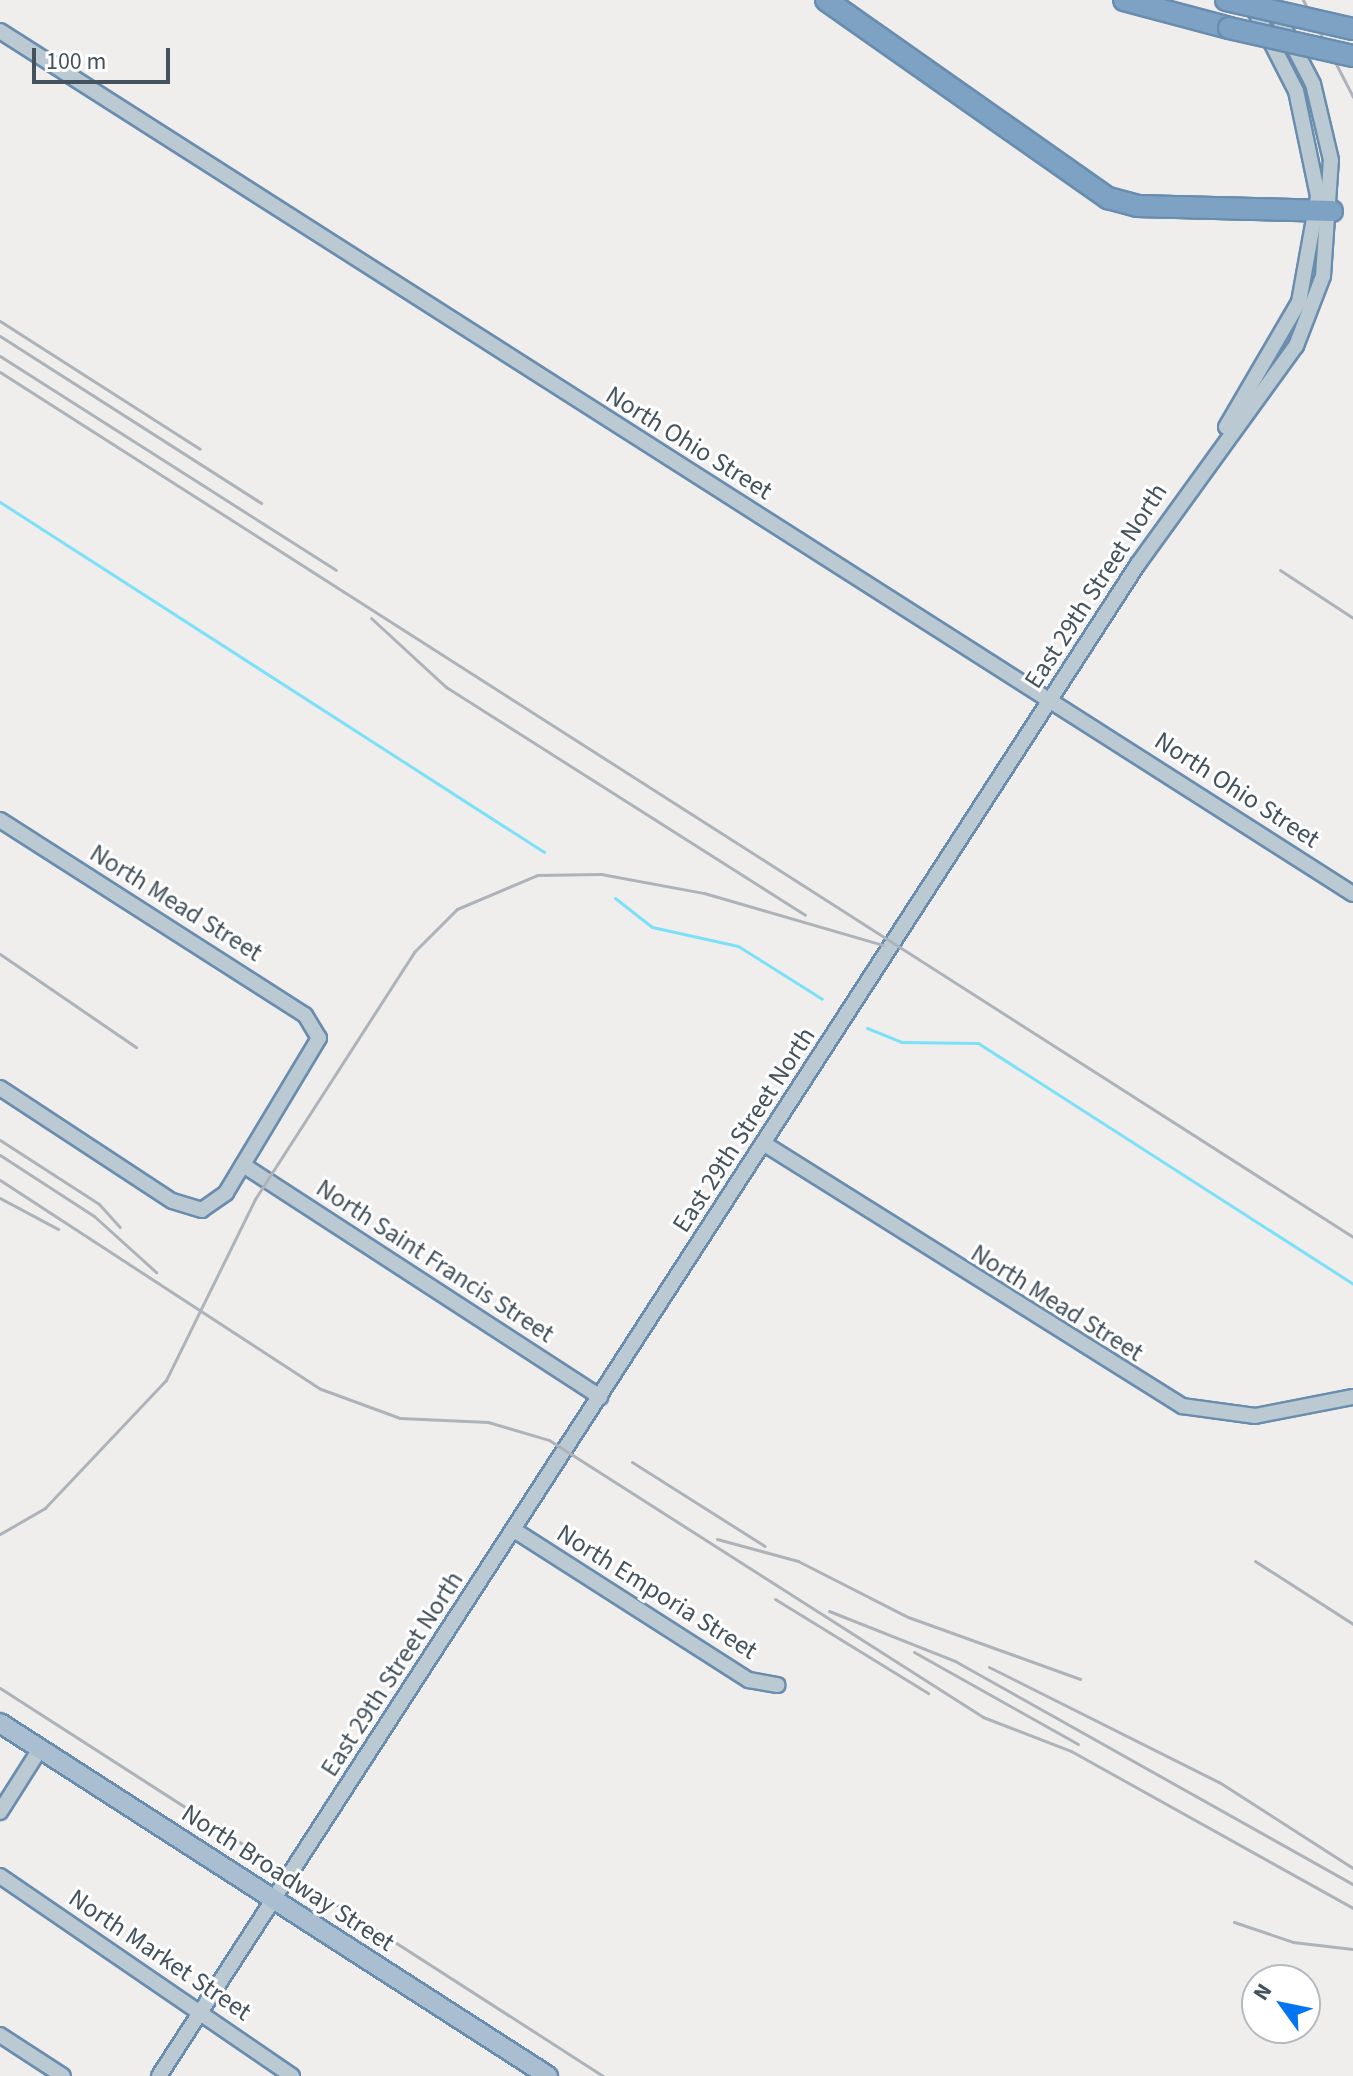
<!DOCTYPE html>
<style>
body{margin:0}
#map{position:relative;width:1353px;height:2076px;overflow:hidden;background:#f0eded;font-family:"Source Sans 3",sans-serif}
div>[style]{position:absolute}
.stream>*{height:3px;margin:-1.5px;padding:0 1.5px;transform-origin:1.5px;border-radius:1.5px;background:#7ce1f7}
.roads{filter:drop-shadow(2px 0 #698daf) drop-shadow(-2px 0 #698daf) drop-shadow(0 2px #698daf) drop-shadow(0 -2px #698daf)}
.minor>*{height:14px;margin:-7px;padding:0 7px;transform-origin:7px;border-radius:7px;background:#bbc9d2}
.major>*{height:18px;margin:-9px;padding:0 9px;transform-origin:9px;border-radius:9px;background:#a9bed0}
.highway>*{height:20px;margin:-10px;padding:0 10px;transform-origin:10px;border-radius:10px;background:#7ea2c3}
.rail>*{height:3px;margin:-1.5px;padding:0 1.5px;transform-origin:1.5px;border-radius:1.5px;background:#aeb3b9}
.bridges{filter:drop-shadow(2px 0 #698daf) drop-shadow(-2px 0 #698daf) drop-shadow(0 2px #698daf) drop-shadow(0 -2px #698daf)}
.highway-bridge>*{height:20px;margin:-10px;padding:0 10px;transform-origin:10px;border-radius:10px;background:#7ea2c3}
span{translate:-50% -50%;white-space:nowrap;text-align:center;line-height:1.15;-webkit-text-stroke:6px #fff;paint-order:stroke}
.street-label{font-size:26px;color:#43525d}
.north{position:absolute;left:1241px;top:1964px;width:80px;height:80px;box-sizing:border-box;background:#fff;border:2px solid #b4babe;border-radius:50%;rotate:303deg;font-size:22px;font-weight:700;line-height:32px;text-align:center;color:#43525d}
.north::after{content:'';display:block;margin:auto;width:28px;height:36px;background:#0375f4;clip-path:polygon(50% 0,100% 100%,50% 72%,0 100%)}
.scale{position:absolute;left:32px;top:48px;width:138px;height:36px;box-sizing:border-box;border:4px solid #43525d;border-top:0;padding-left:10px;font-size:24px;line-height:28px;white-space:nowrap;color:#43525d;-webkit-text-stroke:6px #fff;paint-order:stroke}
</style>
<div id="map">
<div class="stream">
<i style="left:0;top:502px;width:647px;rotate:32.76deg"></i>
<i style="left:615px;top:898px;width:47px;rotate:38.1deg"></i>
<i style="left:652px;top:927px;width:88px;rotate:12.5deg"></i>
<i style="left:738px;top:946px;width:99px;rotate:32.2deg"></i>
<i style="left:867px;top:1028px;width:37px;rotate:22deg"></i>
<i style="left:901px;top:1042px;width:77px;rotate:0.7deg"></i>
<i style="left:978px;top:1043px;width:446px;rotate:32.7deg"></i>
</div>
<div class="roads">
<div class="minor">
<i style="left:0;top:31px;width:1605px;rotate:32.53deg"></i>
<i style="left:1226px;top:427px;width:145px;rotate:-59.7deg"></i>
<i style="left:1299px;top:302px;width:108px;rotate:-79.8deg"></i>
<i style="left:1318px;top:196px;width:107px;rotate:-101.8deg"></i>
<i style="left:1296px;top:91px;width:99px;rotate:-117.1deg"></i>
<i style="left:0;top:820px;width:362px;rotate:32.6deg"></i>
<i style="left:305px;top:1015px;width:27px;rotate:59deg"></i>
<i style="left:319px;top:1038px;width:181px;rotate:121deg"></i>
<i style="left:226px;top:1193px;width:29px;rotate:145deg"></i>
<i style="left:202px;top:1210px;width:31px;rotate:-163deg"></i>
<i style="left:172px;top:1201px;width:206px;rotate:-146.7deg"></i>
<i style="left:763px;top:1143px;width:495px;rotate:32.1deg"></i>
<i style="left:1182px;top:1406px;width:74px;rotate:7.8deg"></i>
<i style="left:1255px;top:1416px;width:100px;rotate:-11deg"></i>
<i style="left:243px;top:1165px;width:426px;rotate:33deg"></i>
<i style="left:514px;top:1530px;width:279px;rotate:32.6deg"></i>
<i style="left:749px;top:1680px;width:29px;rotate:10deg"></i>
<i style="left:0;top:1812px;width:75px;rotate:-57.6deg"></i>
<i style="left:0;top:1876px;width:354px;rotate:34.4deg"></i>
<i style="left:0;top:2035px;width:75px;rotate:33.1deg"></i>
<i style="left:159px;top:2076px;width:1801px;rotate:-57.08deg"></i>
<i style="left:1138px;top:564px;width:269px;rotate:-54.1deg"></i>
<i style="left:1296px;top:346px;width:75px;rotate:-68.9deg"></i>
<i style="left:1323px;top:276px;width:116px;rotate:-86.1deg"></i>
<i style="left:1331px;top:160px;width:78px;rotate:-103.3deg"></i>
<i style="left:1313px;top:84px;width:87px;rotate:-117.5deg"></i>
</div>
<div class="major">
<i style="left:0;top:1723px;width:652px;rotate:32.79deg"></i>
</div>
<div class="highway">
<i style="left:826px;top:0;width:345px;rotate:35.1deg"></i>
<i style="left:1108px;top:198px;width:30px;rotate:15deg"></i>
<i style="left:1137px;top:206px;width:195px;rotate:1.5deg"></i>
<i style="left:1124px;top:0;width:109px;rotate:14.9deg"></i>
</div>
</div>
<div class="rail">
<i style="left:1303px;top:0;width:109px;rotate:62.7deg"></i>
<i style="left:0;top:321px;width:237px;rotate:32.6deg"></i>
<i style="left:0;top:336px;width:310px;rotate:32.6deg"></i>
<i style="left:0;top:356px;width:398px;rotate:32.5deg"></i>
<i style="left:0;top:372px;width:1606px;rotate:32.59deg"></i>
<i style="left:1280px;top:570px;width:87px;rotate:33.3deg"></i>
<i style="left:371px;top:618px;width:102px;rotate:42.6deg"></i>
<i style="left:446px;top:687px;width:425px;rotate:32.4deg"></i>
<i style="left:0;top:954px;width:165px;rotate:34.4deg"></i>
<i style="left:0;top:1140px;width:118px;rotate:32.9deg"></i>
<i style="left:99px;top:1204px;width:31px;rotate:48deg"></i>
<i style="left:0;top:1155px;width:112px;rotate:33deg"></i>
<i style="left:94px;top:1216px;width:84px;rotate:42.1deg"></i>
<i style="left:0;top:1180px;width:383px;rotate:33.1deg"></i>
<i style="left:321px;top:1389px;width:84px;rotate:20.2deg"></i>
<i style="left:400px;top:1418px;width:88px;rotate:2.6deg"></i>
<i style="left:488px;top:1422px;width:64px;rotate:16.4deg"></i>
<i style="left:549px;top:1440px;width:515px;rotate:32.55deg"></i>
<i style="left:983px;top:1717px;width:94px;rotate:21.1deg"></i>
<i style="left:1071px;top:1751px;width:323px;rotate:29.1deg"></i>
<i style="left:0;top:1198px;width:66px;rotate:28.1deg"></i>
<i style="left:632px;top:1462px;width:157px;rotate:32.3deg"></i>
<i style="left:0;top:1534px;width:52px;rotate:-30deg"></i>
<i style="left:45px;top:1508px;width:176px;rotate:-46.6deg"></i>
<i style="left:166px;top:1380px;width:202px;rotate:-63.8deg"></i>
<i style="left:255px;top:1199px;width:294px;rotate:-57.2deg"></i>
<i style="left:414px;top:952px;width:61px;rotate:-45deg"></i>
<i style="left:457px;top:909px;width:87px;rotate:-23deg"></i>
<i style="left:537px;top:875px;width:64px;rotate:-0.9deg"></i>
<i style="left:601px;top:874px;width:105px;rotate:10.5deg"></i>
<i style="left:704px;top:893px;width:186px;rotate:16.2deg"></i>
<i style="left:717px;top:1539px;width:84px;rotate:15.2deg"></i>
<i style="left:798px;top:1561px;width:123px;rotate:27deg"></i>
<i style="left:908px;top:1617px;width:183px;rotate:19.8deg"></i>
<i style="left:1255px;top:1561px;width:117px;rotate:32.7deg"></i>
<i style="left:775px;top:1599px;width:180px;rotate:31.6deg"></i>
<i style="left:829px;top:1611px;width:136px;rotate:21.6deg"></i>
<i style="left:955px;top:1661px;width:456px;rotate:29.3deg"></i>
<i style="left:914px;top:1652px;width:188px;rotate:29.3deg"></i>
<i style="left:989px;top:1667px;width:257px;rotate:26.6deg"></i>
<i style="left:1219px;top:1782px;width:159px;rotate:32.7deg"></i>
<i style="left:0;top:1688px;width:717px;rotate:32.76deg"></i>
<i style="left:1234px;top:1922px;width:62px;rotate:18.7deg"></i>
<i style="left:1293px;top:1942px;width:60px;rotate:6.7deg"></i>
</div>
<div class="bridges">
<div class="highway-bridge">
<i style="left:1226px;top:0;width:130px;rotate:12.9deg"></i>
<i style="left:1229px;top:28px;width:127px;rotate:12.7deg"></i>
</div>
</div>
<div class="street-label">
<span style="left:689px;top:443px;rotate:32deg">North Ohio Street</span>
<span style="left:1096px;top:586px;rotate:-57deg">East 29th Street North</span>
<span style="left:1237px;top:790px;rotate:33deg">North Ohio Street</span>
<span style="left:176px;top:903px;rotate:32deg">North Mead Street</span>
<span style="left:744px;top:1130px;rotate:-57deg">East 29th Street North</span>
<span style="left:435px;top:1261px;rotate:33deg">North Saint Francis Street</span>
<span style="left:1057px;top:1303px;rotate:32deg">North Mead Street</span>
<span style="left:657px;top:1592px;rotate:32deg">North Emporia Street</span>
<span style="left:392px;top:1674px;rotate:-57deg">East 29th Street North</span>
<span style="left:288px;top:1878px;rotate:33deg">North Broadway Street</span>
<span style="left:160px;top:1955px;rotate:34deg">North Market Street</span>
</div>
<div class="north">N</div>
<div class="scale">100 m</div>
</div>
